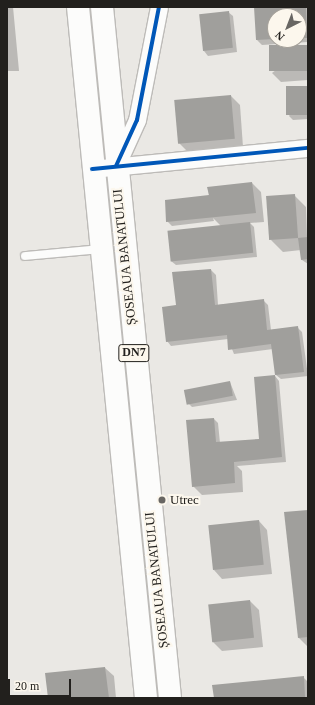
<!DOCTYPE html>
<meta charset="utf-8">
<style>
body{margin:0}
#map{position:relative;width:315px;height:705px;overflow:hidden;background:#eae8e4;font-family:Georgia,serif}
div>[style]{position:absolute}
.shadow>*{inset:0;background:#0003}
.building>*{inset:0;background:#a09f9c;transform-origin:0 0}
.roads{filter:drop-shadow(1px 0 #bdbbb8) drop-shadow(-1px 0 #bdbbb8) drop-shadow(0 1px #bdbbb8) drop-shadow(0 -1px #bdbbb8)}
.lane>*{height:8px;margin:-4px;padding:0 4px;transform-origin:4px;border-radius:4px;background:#fcfcfb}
.street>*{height:17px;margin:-8.5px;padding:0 8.5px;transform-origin:8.5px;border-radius:8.5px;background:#fcfcfb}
.primary>*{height:22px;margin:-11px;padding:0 11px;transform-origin:11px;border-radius:11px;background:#fcfcfb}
.cycleway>*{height:4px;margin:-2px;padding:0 2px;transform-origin:2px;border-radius:2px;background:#0057b8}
.dots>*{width:11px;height:11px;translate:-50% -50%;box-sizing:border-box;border:2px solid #fcf7ed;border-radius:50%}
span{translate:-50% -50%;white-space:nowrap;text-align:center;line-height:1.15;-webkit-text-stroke:4px #fcf7ed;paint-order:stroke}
.shield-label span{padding:1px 3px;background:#fcf7ed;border:1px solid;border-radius:3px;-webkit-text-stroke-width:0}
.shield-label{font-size:12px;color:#22201d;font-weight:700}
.street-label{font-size:13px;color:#22201d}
.poi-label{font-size:13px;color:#22201d}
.left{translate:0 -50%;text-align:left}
.frame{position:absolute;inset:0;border:8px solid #22201d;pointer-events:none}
.north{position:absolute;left:267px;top:8px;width:40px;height:40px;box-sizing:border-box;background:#fcf7ed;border:1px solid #a5a19a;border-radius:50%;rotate:222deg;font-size:11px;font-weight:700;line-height:16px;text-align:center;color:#22201d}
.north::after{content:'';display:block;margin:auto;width:14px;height:18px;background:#686663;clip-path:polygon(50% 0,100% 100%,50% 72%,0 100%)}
.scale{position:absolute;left:8px;top:679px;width:63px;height:18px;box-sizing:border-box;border:2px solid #22201d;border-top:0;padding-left:5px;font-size:12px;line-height:14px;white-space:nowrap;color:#22201d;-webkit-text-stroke:3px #fcf7ed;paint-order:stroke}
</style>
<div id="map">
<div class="shadow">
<i style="clip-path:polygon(7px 7px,13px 7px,19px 71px,7px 71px)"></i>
<i style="clip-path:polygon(evenodd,255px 7px,308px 7px,308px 42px,262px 45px,257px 40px,255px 7px,275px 16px,299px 16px,299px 40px,275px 40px,275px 16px)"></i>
<i style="clip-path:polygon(228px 12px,233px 16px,237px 52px,208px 56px,204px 51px)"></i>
<i style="clip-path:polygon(308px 46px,308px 80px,281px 82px,272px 73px)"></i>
<i style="clip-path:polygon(308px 87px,308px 119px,293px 120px,289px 116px)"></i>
<i style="clip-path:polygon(231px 96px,240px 105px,243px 147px,187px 151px,178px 142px)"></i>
<i style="clip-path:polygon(252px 183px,261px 192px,264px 222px,250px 223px,254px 227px,257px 257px,176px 265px,171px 261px,221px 226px,213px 218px,214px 221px,172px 226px,167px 221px,209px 196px,208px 188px)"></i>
<i style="clip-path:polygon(294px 195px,306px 207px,308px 264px,302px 260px,301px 250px,283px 252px,271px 240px)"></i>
<i style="clip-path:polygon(211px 270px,216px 275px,218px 305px,263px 300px,268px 305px,271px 330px,297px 327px,302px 332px,308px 376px,281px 379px,276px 375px,273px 349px,234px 354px,228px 339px,171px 346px,167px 341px,177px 306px)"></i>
<i style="clip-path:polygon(275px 376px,279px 381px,286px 462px,237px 466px,242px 471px,243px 492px,202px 495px,193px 486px,214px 419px,218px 423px,220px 443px,260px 440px)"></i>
<i style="clip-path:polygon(230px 382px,237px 400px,192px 407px,187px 402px)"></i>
<i style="clip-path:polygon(308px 511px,308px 647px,299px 638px)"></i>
<i style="clip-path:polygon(259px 521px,267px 530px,272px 574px,222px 579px,214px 570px)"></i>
<i style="clip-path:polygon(250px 601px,259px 610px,263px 647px,222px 651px,213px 642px)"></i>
<i style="clip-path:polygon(105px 668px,114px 676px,116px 698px,49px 698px)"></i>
<i style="clip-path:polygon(303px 677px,308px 682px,308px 698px,215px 698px)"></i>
</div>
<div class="building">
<i style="clip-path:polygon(254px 7px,306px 7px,307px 38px,299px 38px,299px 16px,275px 16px,275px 39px,256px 40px)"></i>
<i style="left:229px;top:11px;width:37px;height:30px;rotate:84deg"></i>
<i style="left:308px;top:45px;width:26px;height:39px;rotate:90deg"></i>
<i style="left:308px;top:86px;width:29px;height:22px;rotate:90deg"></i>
<i style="left:231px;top:95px;width:44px;height:57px;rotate:85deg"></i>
<i style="clip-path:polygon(252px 182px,256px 213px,166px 222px,165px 200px,209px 195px,207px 187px)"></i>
<i style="left:295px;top:194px;width:44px;height:29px;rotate:86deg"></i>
<i style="left:250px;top:222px;width:31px;height:83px;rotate:84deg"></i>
<i style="clip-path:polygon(308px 237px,308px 259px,301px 260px,298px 238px)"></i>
<i style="clip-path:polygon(211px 269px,215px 305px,264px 299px,267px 330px,298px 326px,304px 372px,275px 375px,271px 344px,228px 350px,227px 335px,166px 342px,162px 307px,176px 305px,172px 272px)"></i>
<i style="clip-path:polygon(275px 375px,282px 457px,234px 462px,235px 483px,192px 487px,186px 420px,214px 418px,216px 442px,259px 439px,254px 377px)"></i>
<i style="left:230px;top:381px;width:15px;height:47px;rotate:79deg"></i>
<i style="clip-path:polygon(308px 510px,308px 637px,298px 638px,284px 512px)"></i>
<i style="left:259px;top:520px;width:45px;height:51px;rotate:84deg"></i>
<i style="left:250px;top:600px;width:38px;height:42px;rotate:84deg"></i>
<i style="clip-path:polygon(105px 667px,109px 698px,48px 698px,45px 673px)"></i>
<i style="clip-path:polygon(304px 676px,305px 698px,214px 698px,212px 685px)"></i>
</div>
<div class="roads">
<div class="lane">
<i style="left:25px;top:256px;width:75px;rotate:-5.3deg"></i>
</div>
<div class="street">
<i style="left:117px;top:164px;width:48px;rotate:-65.6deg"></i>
<i style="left:137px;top:120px;width:115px;rotate:-79deg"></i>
<i style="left:92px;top:169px;width:217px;rotate:-5.6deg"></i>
</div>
<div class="primary">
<i style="left:78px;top:7px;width:694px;rotate:84.38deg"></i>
<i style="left:102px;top:7px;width:694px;rotate:84.38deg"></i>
</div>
</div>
<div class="cycleway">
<i style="left:116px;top:166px;width:51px;rotate:-65.5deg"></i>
<i style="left:137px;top:120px;width:115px;rotate:-79deg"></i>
<i style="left:92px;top:169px;width:217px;rotate:-5.6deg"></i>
</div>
<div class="dots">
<i style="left:162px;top:500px;background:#686663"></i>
</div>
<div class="shield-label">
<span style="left:134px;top:353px">DN7</span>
</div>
<div class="street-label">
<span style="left:125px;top:257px;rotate:-96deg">ȘOSEAUA BANATULUI</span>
<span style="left:157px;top:580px;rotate:-96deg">ȘOSEAUA BANATULUI</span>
</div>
<div class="poi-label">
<span class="left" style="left:170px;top:500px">Utrec</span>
</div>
<div class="frame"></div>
<div class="north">N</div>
<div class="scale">20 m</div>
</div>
